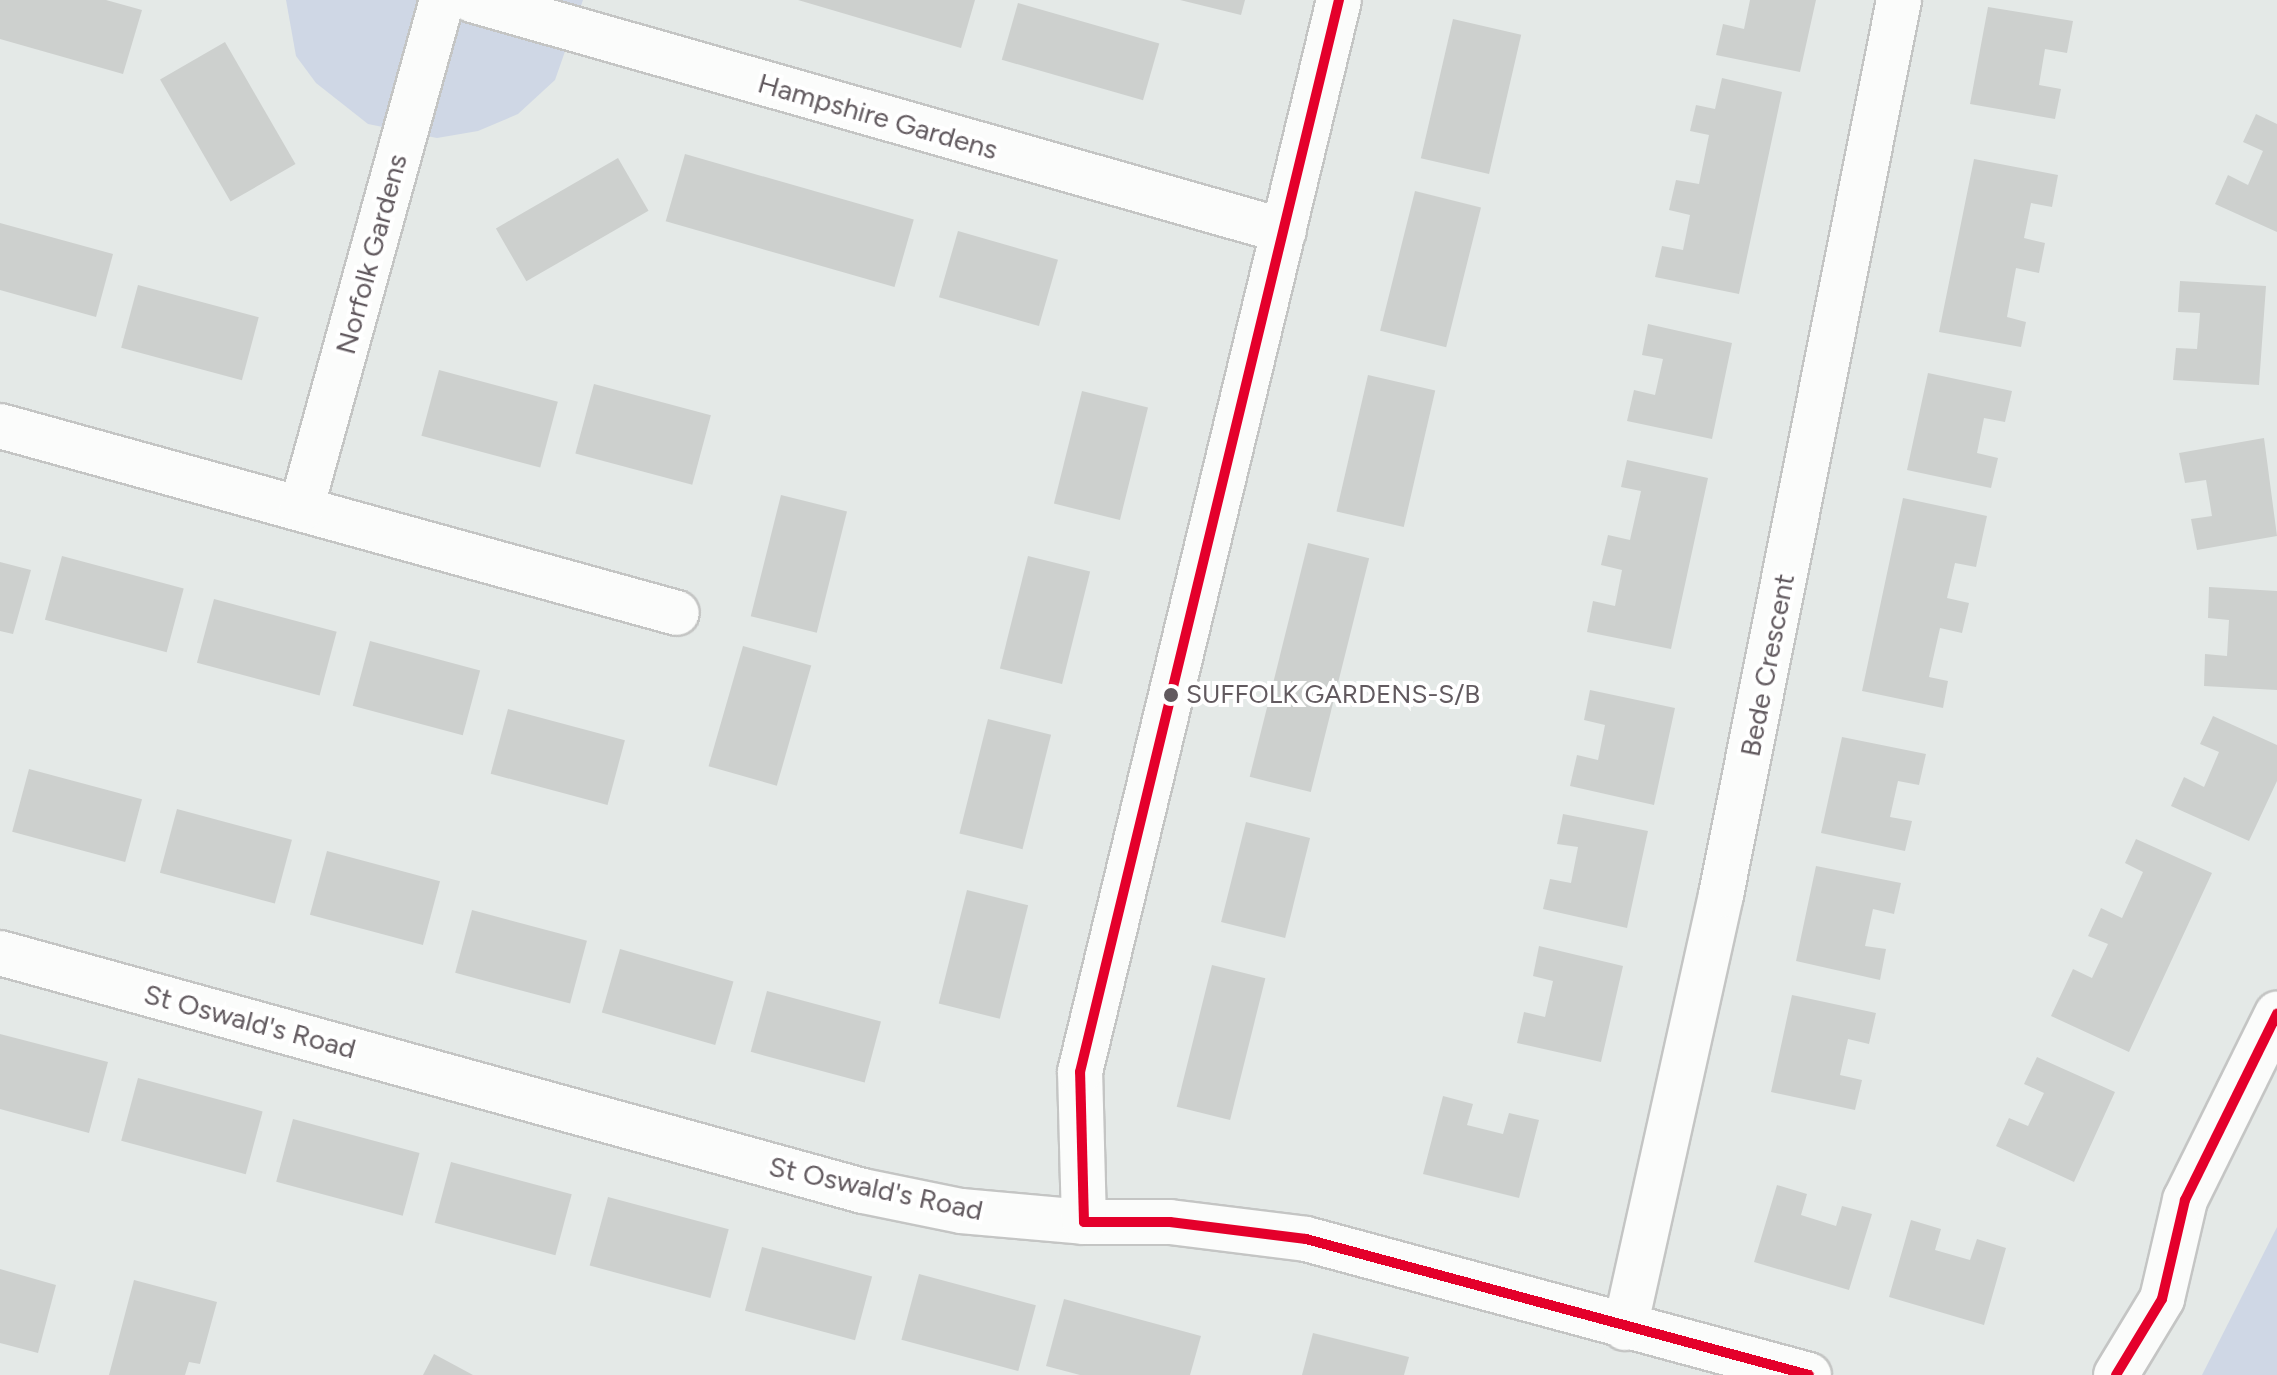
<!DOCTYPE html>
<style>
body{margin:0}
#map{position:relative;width:2277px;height:1375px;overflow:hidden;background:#e4e9e7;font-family:Figtree,sans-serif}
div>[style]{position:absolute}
.green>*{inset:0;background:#cfd7e5}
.building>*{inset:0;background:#cdd0ce;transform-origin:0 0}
.roads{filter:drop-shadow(2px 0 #c4c5c4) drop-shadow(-2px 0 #c4c5c4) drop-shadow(0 2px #c4c5c4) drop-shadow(0 -2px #c4c5c4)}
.minor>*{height:44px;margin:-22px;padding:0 22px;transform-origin:22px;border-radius:22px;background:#fbfcfb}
.tertiary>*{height:44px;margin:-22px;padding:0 22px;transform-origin:22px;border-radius:22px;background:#fbfcfb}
.bus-1>*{height:10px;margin:-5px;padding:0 5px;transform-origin:5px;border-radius:5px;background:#e4002b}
.dots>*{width:22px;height:22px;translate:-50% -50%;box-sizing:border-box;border:4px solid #fff;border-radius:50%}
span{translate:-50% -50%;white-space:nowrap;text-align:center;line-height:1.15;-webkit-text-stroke:8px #fff;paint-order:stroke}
.bus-label{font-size:26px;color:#625a5f}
.left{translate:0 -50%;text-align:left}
.street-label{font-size:28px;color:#625a5f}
</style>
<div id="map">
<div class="green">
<i style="clip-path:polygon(286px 0,583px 0,555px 80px,518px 114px,478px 131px,437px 138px,368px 124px,316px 83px,296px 56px)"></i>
<i style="clip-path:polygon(2277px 1227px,2277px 1375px,2202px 1375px)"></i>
</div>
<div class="building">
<i style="clip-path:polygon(0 0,106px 0,142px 10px,123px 74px,0 39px)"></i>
<i style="clip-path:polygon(798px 0,975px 0,961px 48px)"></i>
<i style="clip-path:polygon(1180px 0,1245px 0,1241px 15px)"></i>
<i style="clip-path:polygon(1750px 0,1816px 0,1800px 72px,1716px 55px,1723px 24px,1744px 29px)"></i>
<i style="left:1018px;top:3px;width:147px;height:59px;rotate:16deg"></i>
<i style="clip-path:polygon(1988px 7px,2073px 21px,2067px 53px,2045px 49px,2039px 85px,2061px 89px,2055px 119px,1970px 104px)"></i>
<i style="left:1453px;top:19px;width:70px;height:143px;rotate:13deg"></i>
<i style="left:225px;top:42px;width:141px;height:75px;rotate:60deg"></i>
<i style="clip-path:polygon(1722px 78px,1782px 92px,1739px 294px,1655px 277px,1662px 246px,1683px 250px,1690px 215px,1669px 210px,1676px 180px,1699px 184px,1709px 135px,1690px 131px,1696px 105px,1715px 109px)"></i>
<i style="clip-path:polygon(2256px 114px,2277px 124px,2277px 232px,2215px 204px,2228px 175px,2248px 185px,2263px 151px,2243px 142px)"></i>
<i style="left:685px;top:154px;width:238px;height:70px;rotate:16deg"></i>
<i style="left:618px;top:158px;width:61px;height:141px;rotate:60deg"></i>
<i style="clip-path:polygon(1974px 159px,2058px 175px,2052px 207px,2031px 203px,2024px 238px,2045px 243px,2039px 273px,2016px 268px,2007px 317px,2026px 322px,2021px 347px,1939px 332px)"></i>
<i style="left:1415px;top:191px;width:68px;height:144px;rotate:14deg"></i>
<i style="clip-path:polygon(0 223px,113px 254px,96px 317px,0 290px)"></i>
<i style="left:958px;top:231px;width:104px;height:69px;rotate:16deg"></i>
<i style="clip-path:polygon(2180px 281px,2266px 286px,2259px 385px,2173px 380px,2176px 348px,2197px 349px,2200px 313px,2178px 312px)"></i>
<i style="left:138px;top:285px;width:125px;height:65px;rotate:15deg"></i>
<i style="clip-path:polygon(1648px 324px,1732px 343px,1712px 439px,1627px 421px,1634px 390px,1655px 395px,1663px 359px,1642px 355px)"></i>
<i style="left:439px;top:370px;width:123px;height:68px;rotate:15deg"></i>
<i style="clip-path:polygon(1928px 373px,2012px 391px,2005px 422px,1984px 418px,1977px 453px,1998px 458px,1991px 488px,1907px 470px)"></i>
<i style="left:1368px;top:375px;width:69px;height:140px;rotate:13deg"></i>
<i style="left:594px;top:384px;width:121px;height:72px;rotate:15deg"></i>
<i style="left:1082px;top:391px;width:68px;height:116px;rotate:14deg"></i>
<i style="clip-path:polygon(2264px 438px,2277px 536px,2197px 550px,2191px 519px,2212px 516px,2206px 480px,2185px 483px,2179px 453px)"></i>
<i style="clip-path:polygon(1627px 460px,1708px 478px,1671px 649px,1587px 632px,1593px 601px,1615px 606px,1622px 570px,1601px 565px,1608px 535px,1630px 540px,1641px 491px,1621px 487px)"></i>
<i style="left:781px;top:495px;width:68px;height:125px;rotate:14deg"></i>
<i style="clip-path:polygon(1903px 498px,1987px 516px,1976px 567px,1955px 563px,1947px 598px,1969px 603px,1962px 633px,1940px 628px,1929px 677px,1948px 681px,1943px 708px,1862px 691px)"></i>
<i style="left:1308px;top:543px;width:63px;height:241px;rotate:14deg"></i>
<i style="left:62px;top:556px;width:126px;height:66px;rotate:15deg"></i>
<i style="left:1028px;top:556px;width:64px;height:116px;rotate:14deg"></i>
<i style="clip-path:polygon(0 562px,31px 570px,13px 634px,0 631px)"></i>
<i style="clip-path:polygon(2209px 587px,2277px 591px,2277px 690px,2204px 686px,2205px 654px,2227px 656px,2229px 620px,2208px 618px)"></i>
<i style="left:214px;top:599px;width:127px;height:66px;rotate:15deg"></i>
<i style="left:370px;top:641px;width:114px;height:67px;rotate:15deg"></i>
<i style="left:743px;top:646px;width:71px;height:125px;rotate:16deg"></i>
<i style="clip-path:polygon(1590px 690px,1675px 708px,1654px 805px,1570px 786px,1577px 755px,1598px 760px,1605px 725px,1584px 720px)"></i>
<i style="left:508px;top:709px;width:121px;height:67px;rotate:15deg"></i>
<i style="clip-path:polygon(2213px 716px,2277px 745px,2277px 781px,2249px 841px,2171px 806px,2184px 777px,2204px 787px,2219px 752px,2200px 744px)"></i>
<i style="left:988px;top:719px;width:65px;height:118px;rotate:14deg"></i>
<i style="clip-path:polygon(1842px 737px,1926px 754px,1919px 785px,1898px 781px,1890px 817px,1912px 821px,1905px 851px,1821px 833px)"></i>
<i style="left:29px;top:769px;width:117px;height:65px;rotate:15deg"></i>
<i style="left:177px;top:809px;width:119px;height:66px;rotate:15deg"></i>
<i style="clip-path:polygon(1563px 814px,1648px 831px,1627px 928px,1543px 909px,1550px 879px,1571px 883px,1578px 847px,1557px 844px)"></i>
<i style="left:1246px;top:822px;width:66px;height:103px;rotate:14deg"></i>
<i style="clip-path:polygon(2136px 839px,2212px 873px,2129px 1052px,2051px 1016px,2073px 969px,2092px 978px,2108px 944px,2088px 936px,2101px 908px,2122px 918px,2143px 872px,2125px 863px)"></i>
<i style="left:327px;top:851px;width:117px;height:66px;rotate:15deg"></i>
<i style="clip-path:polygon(1816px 866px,1901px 883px,1894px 914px,1873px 909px,1865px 946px,1886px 949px,1880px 980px,1796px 961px)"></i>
<i style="left:967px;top:890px;width:63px;height:117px;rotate:14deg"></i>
<i style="left:472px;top:910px;width:119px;height:65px;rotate:15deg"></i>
<i style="clip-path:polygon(1539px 946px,1623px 966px,1601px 1062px,1517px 1043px,1524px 1012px,1545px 1017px,1553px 981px,1533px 976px)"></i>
<i style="left:620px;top:949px;width:118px;height:66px;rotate:16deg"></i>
<i style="left:1212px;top:965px;width:55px;height:146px;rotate:14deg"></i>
<i style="left:767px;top:991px;width:118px;height:63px;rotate:15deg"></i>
<i style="clip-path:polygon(1792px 995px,1876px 1013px,1869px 1044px,1848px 1039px,1840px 1075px,1862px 1080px,1855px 1110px,1771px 1092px)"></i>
<i style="clip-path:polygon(0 1034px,108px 1062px,89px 1133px,0 1109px)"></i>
<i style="clip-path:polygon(2037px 1057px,2115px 1092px,2074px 1182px,1996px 1146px,2009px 1118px,2028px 1126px,2044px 1093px,2024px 1084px)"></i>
<i style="left:138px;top:1078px;width:129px;height:65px;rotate:15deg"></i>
<i style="clip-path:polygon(1443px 1096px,1473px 1104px,1467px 1125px,1503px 1134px,1509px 1113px,1539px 1120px,1519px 1198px,1423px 1174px)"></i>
<i style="left:293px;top:1119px;width:131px;height:65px;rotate:15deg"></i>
<i style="left:451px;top:1162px;width:125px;height:63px;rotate:15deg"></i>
<i style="clip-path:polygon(1777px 1185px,1807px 1194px,1801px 1215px,1836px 1226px,1842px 1206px,1872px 1214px,1849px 1290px,1754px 1262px)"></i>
<i style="left:608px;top:1197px;width:125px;height:71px;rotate:15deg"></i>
<i style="clip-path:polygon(1911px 1220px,1941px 1229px,1935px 1250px,1970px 1260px,1977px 1239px,2006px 1248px,1984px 1325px,1889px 1297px)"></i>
<i style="left:762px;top:1247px;width:114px;height:66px;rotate:15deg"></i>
<i style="clip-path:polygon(0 1269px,56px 1285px,38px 1353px,0 1343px)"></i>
<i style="left:919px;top:1274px;width:121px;height:68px;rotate:15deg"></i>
<i style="clip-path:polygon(134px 1280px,217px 1302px,200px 1364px,189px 1362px,185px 1375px,109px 1375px)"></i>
<i style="clip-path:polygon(1064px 1299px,1201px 1336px,1190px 1375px,1080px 1375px,1046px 1366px)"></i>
<i style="clip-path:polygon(1313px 1333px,1409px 1357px,1404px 1375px,1302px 1375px)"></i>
<i style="clip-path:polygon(434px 1354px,473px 1375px,423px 1375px)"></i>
</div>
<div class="roads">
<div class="minor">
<i style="left:472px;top:0;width:844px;rotate:15.88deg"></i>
<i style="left:0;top:426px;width:702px;rotate:15.44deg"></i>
<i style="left:301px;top:509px;width:528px;rotate:-74.52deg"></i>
<i style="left:0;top:953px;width:895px;rotate:15.42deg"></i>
<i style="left:863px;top:1191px;width:100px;rotate:11.5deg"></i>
<i style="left:961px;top:1211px;width:123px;rotate:5.1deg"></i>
<i style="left:1084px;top:1222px;width:86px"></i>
<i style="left:1170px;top:1222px;width:137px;rotate:7.1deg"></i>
<i style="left:1306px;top:1239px;width:521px;rotate:15.13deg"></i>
<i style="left:1084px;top:1222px;width:150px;rotate:-91.5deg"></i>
<i style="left:1080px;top:1072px;width:1103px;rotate:-76.42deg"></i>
<i style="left:1625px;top:1328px;width:444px;rotate:-77.5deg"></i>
<i style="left:1721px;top:895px;width:913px;rotate:-78.75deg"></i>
</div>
<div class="tertiary">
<i style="left:2116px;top:1375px;width:89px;rotate:-58.8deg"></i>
<i style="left:2162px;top:1299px;width:102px;rotate:-76.9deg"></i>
<i style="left:2185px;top:1200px;width:208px;rotate:-63.7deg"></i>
</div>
</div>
<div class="bus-1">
<i style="left:1084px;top:1222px;width:150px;rotate:-91.5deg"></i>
<i style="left:1080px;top:1072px;width:1103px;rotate:-76.42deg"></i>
<i style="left:1084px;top:1222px;width:86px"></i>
<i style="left:1170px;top:1222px;width:137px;rotate:7.1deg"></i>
<i style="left:1306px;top:1239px;width:521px;rotate:15.13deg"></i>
<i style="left:2116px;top:1375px;width:89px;rotate:-58.8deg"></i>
<i style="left:2162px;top:1299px;width:102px;rotate:-76.9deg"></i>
<i style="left:2185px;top:1200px;width:208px;rotate:-63.7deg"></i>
</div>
<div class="dots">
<i style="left:1171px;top:695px;background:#625a5f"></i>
</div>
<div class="bus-label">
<span class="left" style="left:1186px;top:695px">SUFFOLK GARDENS-S/B</span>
</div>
<div class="street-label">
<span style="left:878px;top:116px;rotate:16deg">Hampshire Gardens</span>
<span style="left:371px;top:254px;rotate:-75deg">Norfolk Gardens</span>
<span style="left:1767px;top:665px;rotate:-79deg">Bede Crescent</span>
<span style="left:250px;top:1021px;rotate:15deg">St Oswald's Road</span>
<span style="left:876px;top:1188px;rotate:12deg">St Oswald's Road</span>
</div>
</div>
